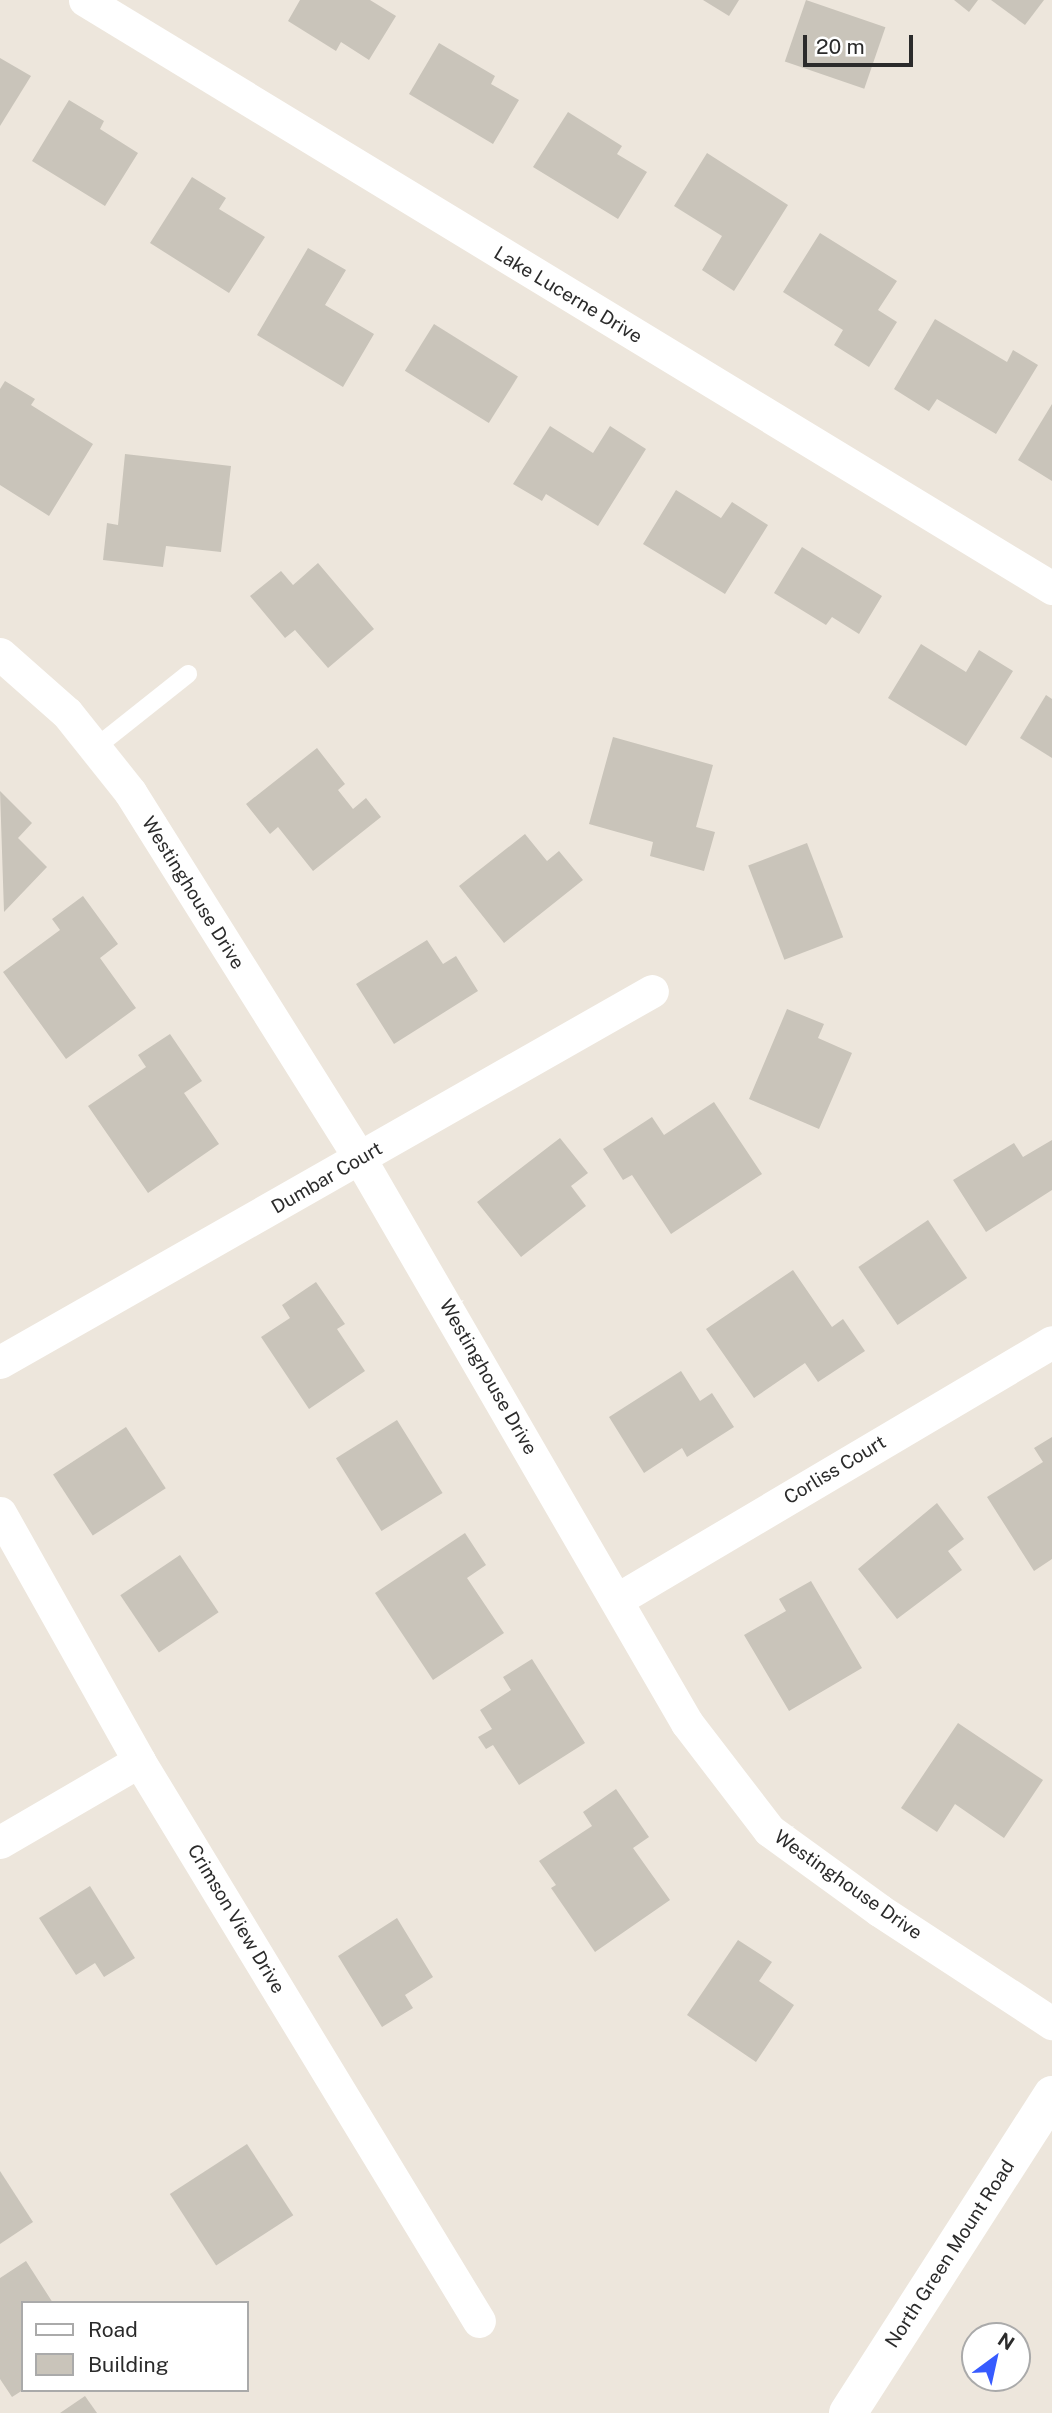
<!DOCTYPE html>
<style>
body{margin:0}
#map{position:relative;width:1052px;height:2413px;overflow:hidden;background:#ede6dc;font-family:"Public Sans",sans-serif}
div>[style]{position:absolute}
.building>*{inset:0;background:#c9c4ba;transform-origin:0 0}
.service>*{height:18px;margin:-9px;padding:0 9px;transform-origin:9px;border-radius:9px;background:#fff}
.minor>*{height:33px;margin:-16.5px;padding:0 16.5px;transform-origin:16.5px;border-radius:16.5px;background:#fff}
.tertiary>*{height:38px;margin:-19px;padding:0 19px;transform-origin:19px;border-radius:19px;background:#fff}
span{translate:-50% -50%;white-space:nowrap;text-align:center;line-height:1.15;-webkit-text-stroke:7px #fff;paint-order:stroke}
.street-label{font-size:19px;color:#2b2b2b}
.legend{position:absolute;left:21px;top:2301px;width:228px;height:91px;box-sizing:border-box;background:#fff;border:2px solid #aaa;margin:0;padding:9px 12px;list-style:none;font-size:21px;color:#2b2b2b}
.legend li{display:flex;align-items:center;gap:14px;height:35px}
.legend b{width:35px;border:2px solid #aaa}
.north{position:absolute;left:961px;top:2322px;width:70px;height:70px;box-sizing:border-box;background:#fff;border:2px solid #aaa;border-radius:50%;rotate:33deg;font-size:19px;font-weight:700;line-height:28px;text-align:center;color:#2b2b2b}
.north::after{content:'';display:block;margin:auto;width:24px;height:32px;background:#375bff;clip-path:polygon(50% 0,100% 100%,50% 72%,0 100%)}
.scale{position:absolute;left:803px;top:35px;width:110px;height:32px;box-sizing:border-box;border:4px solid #2b2b2b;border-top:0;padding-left:9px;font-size:21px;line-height:24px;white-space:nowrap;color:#2b2b2b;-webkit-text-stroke:5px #fff;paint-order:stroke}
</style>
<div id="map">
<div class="building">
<i style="clip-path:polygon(300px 0,370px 0,396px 16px,369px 60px,341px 42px,336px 51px,288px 21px)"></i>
<i style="clip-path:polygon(703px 0,739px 0,729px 16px)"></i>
<i style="left:806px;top:0;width:84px;height:65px;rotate:19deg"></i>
<i style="clip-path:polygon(954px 0,978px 0,969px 12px)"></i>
<i style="clip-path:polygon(991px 0,1044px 0,1025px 25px)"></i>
<i style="clip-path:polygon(439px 43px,495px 76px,491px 84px,519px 100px,493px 144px,409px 94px)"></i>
<i style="clip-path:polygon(0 58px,31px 76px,0 126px)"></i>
<i style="clip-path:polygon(69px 100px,104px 121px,100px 129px,138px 153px,105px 206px,32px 161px)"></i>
<i style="clip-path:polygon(568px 112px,622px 146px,617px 154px,647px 172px,618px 219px,533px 167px)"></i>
<i style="clip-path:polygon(707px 153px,788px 205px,734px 291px,702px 270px,722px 236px,674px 206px)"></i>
<i style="clip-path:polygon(192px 177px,226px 198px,219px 209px,265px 237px,229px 293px,150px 243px)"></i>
<i style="clip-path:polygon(820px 233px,897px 281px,878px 310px,897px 322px,869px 367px,834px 345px,843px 330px,783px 292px)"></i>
<i style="clip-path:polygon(308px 248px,346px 270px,325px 305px,374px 334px,343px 387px,257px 335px)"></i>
<i style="clip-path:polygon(935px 319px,1007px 362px,1013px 350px,1038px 365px,996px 434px,937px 399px,929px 411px,894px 389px)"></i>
<i style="left:434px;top:324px;width:99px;height:55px;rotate:32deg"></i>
<i style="clip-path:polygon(5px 381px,35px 399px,31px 405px,93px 444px,49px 516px,0 485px,0 389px)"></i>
<i style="clip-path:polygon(1052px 404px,1052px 481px,1018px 460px)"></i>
<i style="clip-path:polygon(550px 426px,593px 453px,610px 426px,646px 449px,598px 526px,546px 494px,542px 501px,513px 484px)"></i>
<i style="clip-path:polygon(125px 454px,231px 466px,221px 552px,166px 546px,163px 567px,103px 560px,107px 523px,118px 525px)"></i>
<i style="clip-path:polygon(676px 490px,721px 518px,732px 502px,768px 525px,725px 594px,643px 544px)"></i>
<i style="clip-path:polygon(802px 547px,882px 596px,859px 634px,832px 617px,826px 625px,774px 593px)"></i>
<i style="clip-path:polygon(318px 563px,374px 629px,328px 668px,295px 630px,285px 638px,250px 596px,281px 571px,293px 585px)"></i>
<i style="clip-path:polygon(921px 644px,966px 672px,979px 650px,1013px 671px,966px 746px,888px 698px)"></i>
<i style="clip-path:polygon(1046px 695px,1052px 699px,1052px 758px,1020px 738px)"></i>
<i style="clip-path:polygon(613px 737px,713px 765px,696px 827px,715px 832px,704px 871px,650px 856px,653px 842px,589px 824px)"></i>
<i style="clip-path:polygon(317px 748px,345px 784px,338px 790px,353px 809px,366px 798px,381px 817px,313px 871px,278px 827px,270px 834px,246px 804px)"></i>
<i style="clip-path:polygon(0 791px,32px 823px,18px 838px,47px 867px,4px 912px)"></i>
<i style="clip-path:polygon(525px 834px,547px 861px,559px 851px,583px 880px,504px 943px,459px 886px)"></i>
<i style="left:807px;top:843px;width:101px;height:63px;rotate:69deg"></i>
<i style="clip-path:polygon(83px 896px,118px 944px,100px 958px,136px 1008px,66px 1059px,3px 972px,60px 930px,52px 919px)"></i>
<i style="clip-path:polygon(427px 940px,443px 964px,456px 956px,478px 991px,394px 1044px,356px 984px)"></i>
<i style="clip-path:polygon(787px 1009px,824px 1024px,818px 1038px,852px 1053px,819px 1129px,749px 1099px)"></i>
<i style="clip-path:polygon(170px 1034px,202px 1081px,184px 1093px,219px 1144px,148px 1193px,88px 1106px,146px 1067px,138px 1055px)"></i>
<i style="clip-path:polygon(714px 1102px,762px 1174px,671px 1234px,632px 1175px,623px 1180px,603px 1149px,652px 1117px,664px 1135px)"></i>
<i style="clip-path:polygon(560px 1138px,588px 1173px,571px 1186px,586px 1206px,521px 1257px,477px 1202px)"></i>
<i style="clip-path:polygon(1052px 1140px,1052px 1190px,986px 1232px,953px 1180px,1014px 1143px,1023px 1157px)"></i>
<i style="left:928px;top:1220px;width:70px;height:84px;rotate:56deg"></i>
<i style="clip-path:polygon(793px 1270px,832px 1327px,843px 1319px,865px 1351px,818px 1382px,805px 1363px,754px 1398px,706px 1329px)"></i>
<i style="clip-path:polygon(316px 1282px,345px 1324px,337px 1329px,365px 1371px,309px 1409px,261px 1337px,290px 1318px,282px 1305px)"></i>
<i style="clip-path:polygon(681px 1371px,700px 1401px,712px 1393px,734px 1427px,687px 1457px,682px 1448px,644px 1473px,609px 1417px)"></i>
<i style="left:397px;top:1420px;width:86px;height:72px;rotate:58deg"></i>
<i style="left:126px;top:1427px;width:73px;height:87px;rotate:57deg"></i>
<i style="clip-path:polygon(1052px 1437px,1052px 1559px,1034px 1571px,987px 1497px,1043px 1462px,1034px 1448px)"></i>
<i style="clip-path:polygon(937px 1503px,964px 1539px,948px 1551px,962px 1570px,897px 1619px,858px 1569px)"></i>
<i style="clip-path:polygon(465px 1533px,486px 1565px,467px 1578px,504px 1633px,433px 1680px,375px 1593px)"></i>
<i style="left:180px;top:1555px;width:69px;height:72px;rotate:56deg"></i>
<i style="clip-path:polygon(811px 1581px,862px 1668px,789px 1711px,744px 1635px,786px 1611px,779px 1599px)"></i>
<i style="clip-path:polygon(532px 1659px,585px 1743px,519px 1785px,493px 1745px,486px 1749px,478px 1737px,492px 1729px,480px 1710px,511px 1690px,503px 1677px)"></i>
<i style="clip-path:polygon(958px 1723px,1043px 1780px,1004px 1838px,955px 1804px,937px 1832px,901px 1808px)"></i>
<i style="clip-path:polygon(616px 1789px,649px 1837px,633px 1848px,670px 1900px,595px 1952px,551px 1888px,556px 1885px,539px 1861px,592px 1826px,583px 1812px)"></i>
<i style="clip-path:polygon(90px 1886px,135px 1958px,104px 1977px,95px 1963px,76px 1975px,39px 1918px)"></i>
<i style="clip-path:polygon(397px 1918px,433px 1977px,405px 1995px,413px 2008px,382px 2027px,338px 1956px)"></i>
<i style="clip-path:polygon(738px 1940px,772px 1962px,759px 1981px,794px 2005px,756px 2062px,687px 2015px)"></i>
<i style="left:247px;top:2144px;width:85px;height:92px;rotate:57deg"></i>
<i style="clip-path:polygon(0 2171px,33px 2222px,0 2244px)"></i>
<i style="clip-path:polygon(26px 2261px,53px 2303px,23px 2303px,23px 2390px,12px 2397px,0 2379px,0 2278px)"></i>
<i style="clip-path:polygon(85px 2396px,97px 2413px,60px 2413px)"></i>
</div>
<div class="service">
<i style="left:95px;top:748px;width:119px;rotate:-38.5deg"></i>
</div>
<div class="minor">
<i style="left:85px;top:0;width:1132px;rotate:31.3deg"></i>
<i style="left:0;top:654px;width:89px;rotate:41.4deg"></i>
<i style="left:67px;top:713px;width:101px;rotate:51.4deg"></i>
<i style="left:130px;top:792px;width:433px;rotate:57.9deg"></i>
<i style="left:360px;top:1159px;width:652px;rotate:59.9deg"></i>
<i style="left:687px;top:1723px;width:135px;rotate:52.5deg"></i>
<i style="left:769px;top:1830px;width:136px;rotate:36deg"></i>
<i style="left:879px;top:1910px;width:207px;rotate:33.2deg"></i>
<i style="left:0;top:1362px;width:750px;rotate:-29.64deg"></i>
<i style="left:0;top:1513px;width:284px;rotate:60.7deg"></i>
<i style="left:139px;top:1761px;width:655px;rotate:58.74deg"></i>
<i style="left:618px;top:1599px;width:504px;rotate:-30.63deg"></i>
<i style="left:0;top:1842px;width:161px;rotate:-30.2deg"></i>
</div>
<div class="tertiary">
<i style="left:848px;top:2413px;width:378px;rotate:-57.3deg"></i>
</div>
<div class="street-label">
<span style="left:568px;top:295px;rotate:31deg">Lake Lucerne Drive</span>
<span style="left:193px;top:893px;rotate:58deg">Westinghouse Drive</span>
<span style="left:327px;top:1178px;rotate:-30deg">Dumbar Court</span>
<span style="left:488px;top:1377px;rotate:60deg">Westinghouse Drive</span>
<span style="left:835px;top:1470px;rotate:-31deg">Corliss Court</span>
<span style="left:848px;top:1885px;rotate:35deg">Westinghouse Drive</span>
<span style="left:236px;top:1919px;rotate:59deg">Crimson View Drive</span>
<span style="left:950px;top:2254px;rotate:-57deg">North Green Mount Road</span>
</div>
<ul class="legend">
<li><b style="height:9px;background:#fff"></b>Road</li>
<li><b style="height:19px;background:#c9c4ba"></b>Building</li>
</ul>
<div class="north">N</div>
<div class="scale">20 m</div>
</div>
